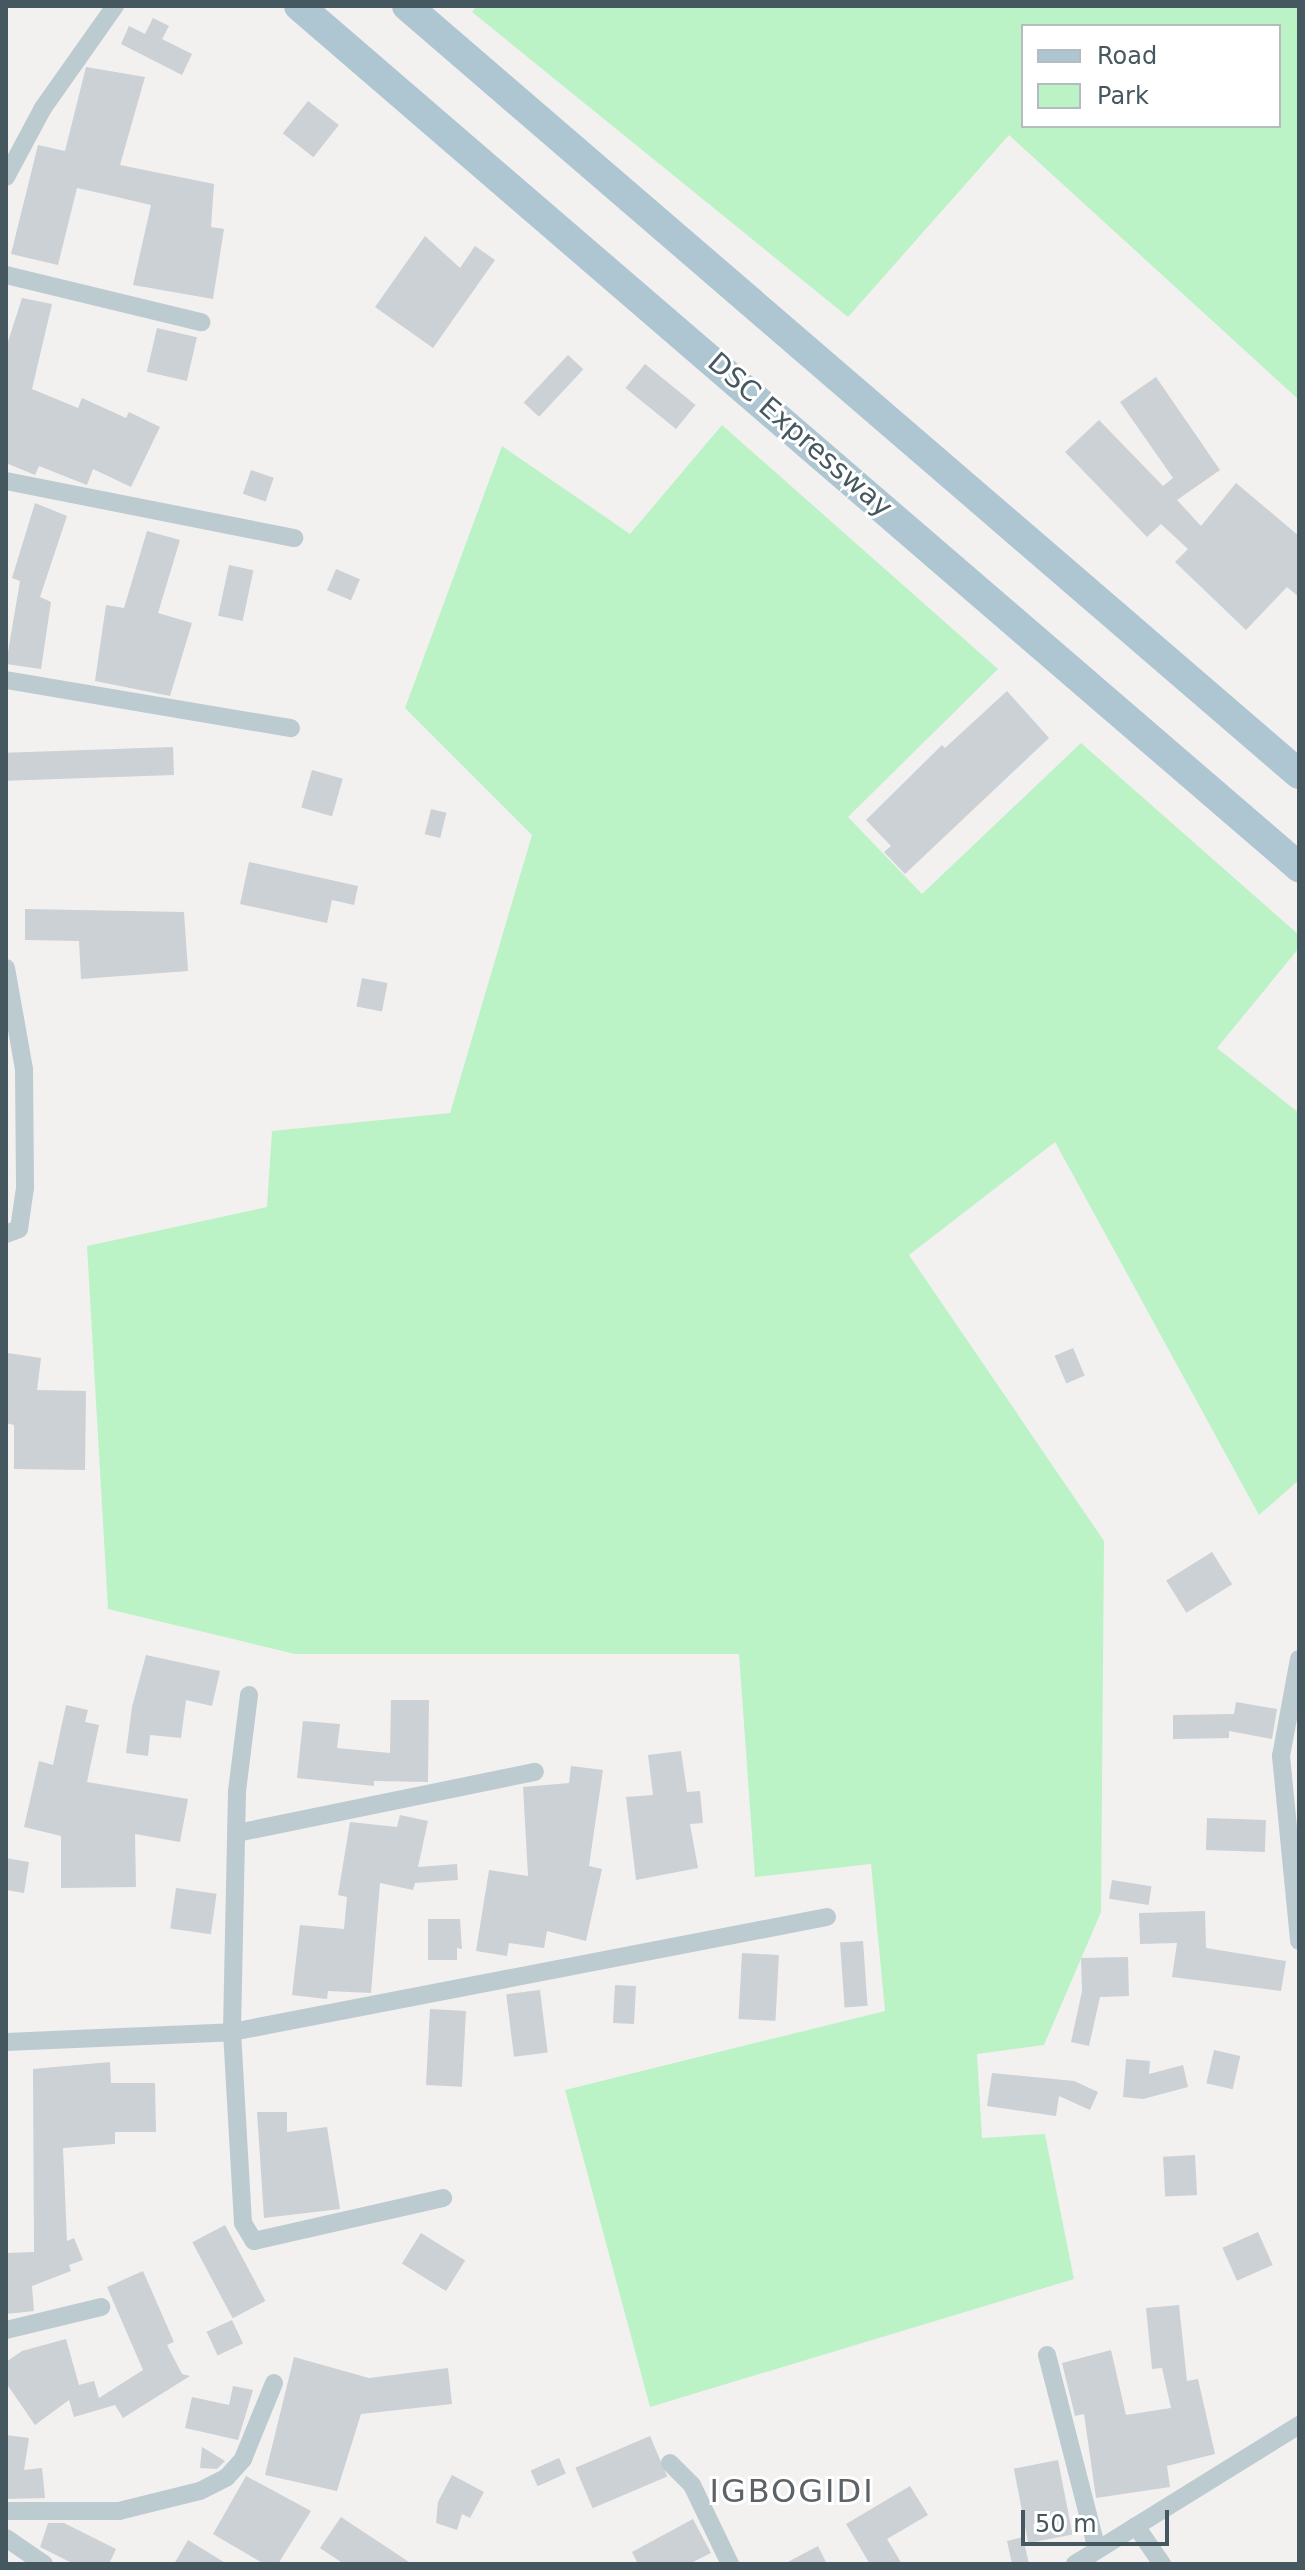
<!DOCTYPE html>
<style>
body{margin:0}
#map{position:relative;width:1305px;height:2570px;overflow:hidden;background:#f3f0f0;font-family:"DejaVu Sans",sans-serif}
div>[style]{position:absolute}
.green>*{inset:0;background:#bbf3c7}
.building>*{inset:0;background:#cbd1d5;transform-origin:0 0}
.minor>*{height:18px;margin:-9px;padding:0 9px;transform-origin:9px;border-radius:9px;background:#bccbd0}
.primary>*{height:30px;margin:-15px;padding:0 15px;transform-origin:15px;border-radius:15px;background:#adc6d1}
span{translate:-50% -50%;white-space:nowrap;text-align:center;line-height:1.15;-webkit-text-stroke:6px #fff;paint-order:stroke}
.street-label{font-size:28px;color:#46585f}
.quarter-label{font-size:32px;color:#5c6266;letter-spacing:2px}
.frame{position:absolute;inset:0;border:8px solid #46585f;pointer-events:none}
.legend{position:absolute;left:1021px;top:24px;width:260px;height:104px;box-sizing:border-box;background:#fff;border:2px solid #b5bcbf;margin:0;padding:10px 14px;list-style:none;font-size:24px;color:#46585f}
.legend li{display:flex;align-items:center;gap:16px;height:40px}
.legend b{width:40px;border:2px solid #b5bcbf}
.scale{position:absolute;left:1021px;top:2510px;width:148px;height:36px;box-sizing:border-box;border:4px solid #46585f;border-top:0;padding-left:10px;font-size:24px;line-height:28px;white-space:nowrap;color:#46585f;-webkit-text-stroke:6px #fff;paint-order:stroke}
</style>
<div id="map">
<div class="green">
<i style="clip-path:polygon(evenodd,477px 6px,1299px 6px,1299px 400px,1009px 135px,848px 317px,472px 12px,477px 6px,1023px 26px,1279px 26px,1279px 126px,1023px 126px,1023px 26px)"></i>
<i style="clip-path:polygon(722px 425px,998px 669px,848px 817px,922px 894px,1081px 743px,1299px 935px,1299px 948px,1217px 1048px,1299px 1113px,1299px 1480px,1259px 1515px,1055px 1142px,909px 1255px,1104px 1541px,1101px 1912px,1044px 2045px,977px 2054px,982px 2138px,1045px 2134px,1074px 2279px,650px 2407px,565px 2090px,885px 2011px,871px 1864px,755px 1877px,739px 1654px,295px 1654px,108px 1609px,87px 1246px,267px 1207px,272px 1131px,450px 1113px,532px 835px,405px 708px,502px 446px,630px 534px)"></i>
</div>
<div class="building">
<i style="clip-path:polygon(153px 18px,169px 26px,162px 39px,192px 54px,182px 75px,121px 44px,129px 26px,145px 34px)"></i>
<i style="clip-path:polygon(86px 67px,145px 77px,120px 165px,214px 184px,211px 227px,224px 229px,213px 299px,133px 285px,151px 205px,104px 194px,77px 188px,58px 265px,11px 254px,38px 145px,65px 151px)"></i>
<i style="left:308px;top:101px;width:39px;height:41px;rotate:38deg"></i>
<i style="clip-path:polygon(425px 236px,460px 268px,475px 246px,495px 260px,433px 348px,375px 307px)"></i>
<i style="clip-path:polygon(22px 298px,52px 304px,32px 389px,78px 408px,82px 398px,126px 418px,129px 412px,160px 427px,131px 487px,93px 469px,87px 485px,39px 466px,35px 475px,6px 463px,6px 348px)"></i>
<i style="left:157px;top:328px;width:41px;height:45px;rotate:13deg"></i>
<i style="left:568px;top:355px;width:21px;height:65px;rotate:43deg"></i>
<i style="left:645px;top:364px;width:65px;height:31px;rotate:39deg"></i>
<i style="clip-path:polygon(1156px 377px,1220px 470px,1177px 500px,1201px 526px,1236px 483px,1299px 536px,1299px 597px,1287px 587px,1246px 630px,1175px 562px,1188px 549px,1161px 524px,1147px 537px,1065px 452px,1099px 420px,1163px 486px,1173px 478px,1120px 402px)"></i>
<i style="left:251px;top:470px;width:24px;height:25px;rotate:19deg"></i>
<i style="clip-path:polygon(35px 503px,67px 516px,40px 597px,51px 602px,41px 669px,6px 664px,20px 581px,12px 578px)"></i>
<i style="clip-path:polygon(147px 531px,180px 540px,158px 613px,192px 623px,170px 696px,95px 681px,106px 605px,124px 608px)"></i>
<i style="left:229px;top:565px;width:25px;height:52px;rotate:12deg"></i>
<i style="left:336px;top:569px;width:26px;height:23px;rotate:23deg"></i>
<i style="clip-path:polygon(1007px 691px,1049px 738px,905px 874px,884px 852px,891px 846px,866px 820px,942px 745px,945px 748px)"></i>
<i style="left:173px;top:747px;width:28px;height:167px;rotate:88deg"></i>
<i style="left:312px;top:770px;width:32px;height:39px;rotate:16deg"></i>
<i style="left:431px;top:809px;width:16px;height:26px;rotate:14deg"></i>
<i style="clip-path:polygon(249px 862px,358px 886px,354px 905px,332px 900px,327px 923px,240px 904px)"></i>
<i style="clip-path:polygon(25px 909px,184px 912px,188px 971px,81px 979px,79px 941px,25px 940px)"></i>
<i style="left:362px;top:978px;width:26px;height:29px;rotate:11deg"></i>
<i style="left:1073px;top:1348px;width:30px;height:20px;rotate:67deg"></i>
<i style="clip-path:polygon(8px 1353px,41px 1358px,37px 1390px,86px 1391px,85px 1470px,14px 1469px,14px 1425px,6px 1423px)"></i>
<i style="left:1212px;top:1552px;width:38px;height:54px;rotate:58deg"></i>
<i style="clip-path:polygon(146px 1655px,220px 1671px,212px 1706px,186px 1700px,181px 1738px,150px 1735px,148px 1756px,126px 1753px,132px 1707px)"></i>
<i style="clip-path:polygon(391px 1700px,429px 1700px,428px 1782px,374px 1781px,374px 1786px,297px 1778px,303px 1721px,340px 1724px,337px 1748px,390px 1753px)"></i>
<i style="clip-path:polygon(1236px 1702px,1277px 1709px,1272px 1739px,1229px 1731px,1229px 1738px,1173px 1739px,1173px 1715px,1234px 1714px)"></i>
<i style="clip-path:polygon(66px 1705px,88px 1710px,85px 1722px,99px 1725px,87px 1782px,188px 1799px,180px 1842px,135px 1834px,136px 1887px,61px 1888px,61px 1836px,24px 1827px,39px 1761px,53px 1765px)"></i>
<i style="clip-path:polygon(681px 1751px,687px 1792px,700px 1791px,703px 1823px,690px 1824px,698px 1868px,636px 1880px,626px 1797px,653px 1795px,648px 1755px)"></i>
<i style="clip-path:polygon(571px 1766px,603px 1770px,589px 1866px,602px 1869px,586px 1941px,547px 1931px,544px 1948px,509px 1943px,507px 1956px,476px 1951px,489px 1870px,528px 1876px,523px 1787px,569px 1783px)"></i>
<i style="clip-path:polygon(400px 1815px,428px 1821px,418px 1867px,457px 1864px,458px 1880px,415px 1883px,413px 1890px,380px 1883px,371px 1993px,328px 1991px,327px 1999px,292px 1995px,300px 1925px,344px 1929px,347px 1897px,338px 1895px,350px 1822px,397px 1827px)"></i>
<i style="left:1207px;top:1818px;width:59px;height:32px;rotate:2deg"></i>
<i style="clip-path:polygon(6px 1858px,29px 1862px,24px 1893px,6px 1890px)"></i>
<i style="left:1112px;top:1880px;width:40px;height:19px;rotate:9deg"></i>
<i style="left:176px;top:1888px;width:41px;height:41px;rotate:8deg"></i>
<i style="clip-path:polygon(1205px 1911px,1206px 1948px,1286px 1961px,1281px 1991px,1172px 1977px,1177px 1943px,1140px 1944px,1139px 1913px)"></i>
<i style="clip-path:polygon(428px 1919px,460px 1919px,462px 1949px,457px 1948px,457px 1960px,428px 1960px)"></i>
<i style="left:863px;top:1941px;width:65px;height:23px;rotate:86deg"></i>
<i style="left:742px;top:1953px;width:37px;height:66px;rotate:3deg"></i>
<i style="clip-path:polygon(1128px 1957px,1129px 1996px,1100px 1997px,1089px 2046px,1071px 2042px,1082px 1991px,1081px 1958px)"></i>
<i style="left:615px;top:1985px;width:21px;height:38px;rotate:3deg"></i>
<i style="left:540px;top:1990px;width:63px;height:34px;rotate:83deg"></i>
<i style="left:430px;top:2009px;width:36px;height:76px;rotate:3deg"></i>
<i style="left:1214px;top:2050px;width:27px;height:34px;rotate:13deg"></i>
<i style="clip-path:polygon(1126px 2059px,1150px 2061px,1149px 2074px,1183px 2065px,1188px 2087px,1143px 2099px,1123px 2097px)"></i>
<i style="clip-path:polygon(110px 2062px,111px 2083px,155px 2083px,156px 2132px,115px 2132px,115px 2144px,63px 2148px,67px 2241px,74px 2238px,83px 2260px,69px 2265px,71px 2271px,32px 2286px,34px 2311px,6px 2314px,6px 2253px,34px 2252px,33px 2069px)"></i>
<i style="clip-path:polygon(992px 2073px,1074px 2081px,1098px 2092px,1090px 2110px,1059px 2096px,1056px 2116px,987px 2106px)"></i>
<i style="clip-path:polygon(257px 2112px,287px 2112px,287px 2132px,327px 2127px,340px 2209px,264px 2218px)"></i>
<i style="left:1195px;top:2155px;width:40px;height:32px;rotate:87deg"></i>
<i style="left:225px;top:2225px;width:86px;height:37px;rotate:62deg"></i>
<i style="left:1258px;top:2232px;width:36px;height:39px;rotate:66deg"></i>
<i style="left:421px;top:2233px;width:52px;height:36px;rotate:32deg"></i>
<i style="clip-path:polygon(143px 2271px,174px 2342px,167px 2345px,182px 2374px,190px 2376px,123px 2418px,115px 2405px,74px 2417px,69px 2400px,35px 2425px,6px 2383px,6px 2362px,22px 2351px,66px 2339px,79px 2385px,94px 2381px,99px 2398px,143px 2370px,107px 2287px)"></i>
<i style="clip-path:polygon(1179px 2305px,1187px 2381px,1198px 2379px,1215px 2454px,1167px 2466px,1170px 2487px,1096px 2498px,1084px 2414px,1075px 2416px,1062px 2363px,1111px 2350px,1126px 2415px,1171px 2408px,1162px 2368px,1152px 2369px,1146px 2308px)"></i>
<i style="left:232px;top:2320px;width:26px;height:28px;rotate:65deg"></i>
<i style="clip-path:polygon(294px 2357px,369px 2378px,448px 2368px,452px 2404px,361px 2414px,337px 2491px,265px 2475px)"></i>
<i style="clip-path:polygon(233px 2386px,253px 2390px,238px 2440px,185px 2428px,192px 2397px,229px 2405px)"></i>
<i style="clip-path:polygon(6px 2435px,29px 2438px,24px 2470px,42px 2468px,45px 2498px,6px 2499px)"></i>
<i style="left:650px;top:2436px;width:44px;height:81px;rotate:67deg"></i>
<i style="clip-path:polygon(202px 2447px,225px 2461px,217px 2469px,200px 2468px)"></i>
<i style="left:559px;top:2458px;width:17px;height:31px;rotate:66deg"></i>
<i style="left:1058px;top:2460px;width:76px;height:45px;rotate:79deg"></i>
<i style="clip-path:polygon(452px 2475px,484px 2492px,470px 2518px,462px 2514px,457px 2530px,436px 2523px,438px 2502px)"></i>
<i style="clip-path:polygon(246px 2476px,311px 2511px,278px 2564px,264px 2564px,213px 2534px)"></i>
<i style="clip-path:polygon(910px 2486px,928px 2515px,887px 2539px,902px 2564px,870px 2564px,846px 2524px)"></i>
<i style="clip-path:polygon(341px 2517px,412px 2564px,344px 2564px,320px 2548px)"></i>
<i style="clip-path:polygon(693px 2519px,711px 2553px,689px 2564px,638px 2564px,632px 2552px)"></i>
<i style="clip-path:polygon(48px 2523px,64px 2523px,116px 2549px,109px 2564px,74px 2564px,40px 2547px)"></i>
<i style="clip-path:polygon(1023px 2537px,1029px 2564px,1012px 2564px,1007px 2541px)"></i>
<i style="clip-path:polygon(188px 2540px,227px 2564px,174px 2564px)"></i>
<i style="clip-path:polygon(818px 2546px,827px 2564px,784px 2564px)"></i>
</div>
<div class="minor">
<i style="left:6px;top:177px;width:78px;rotate:-61.8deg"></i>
<i style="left:43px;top:108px;width:125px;rotate:-54.8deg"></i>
<i style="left:6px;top:275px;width:201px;rotate:13.6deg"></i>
<i style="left:6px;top:481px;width:294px;rotate:11.2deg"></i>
<i style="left:6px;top:680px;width:289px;rotate:9.6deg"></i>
<i style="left:6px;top:968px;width:103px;rotate:79.9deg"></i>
<i style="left:24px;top:1069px;width:119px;rotate:89.5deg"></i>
<i style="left:25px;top:1188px;width:41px;rotate:98.3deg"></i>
<i style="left:19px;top:1229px;width:14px;rotate:159deg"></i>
<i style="left:1299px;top:1659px;width:99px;rotate:100.5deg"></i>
<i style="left:1281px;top:1756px;width:186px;rotate:84.4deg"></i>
<i style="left:249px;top:1695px;width:97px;rotate:97.1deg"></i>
<i style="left:237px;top:1791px;width:241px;rotate:91.2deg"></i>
<i style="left:232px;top:2032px;width:191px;rotate:86.7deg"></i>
<i style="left:243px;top:2223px;width:21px;rotate:59deg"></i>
<i style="left:254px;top:2241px;width:194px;rotate:-12.8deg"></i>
<i style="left:237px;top:1833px;width:304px;rotate:-11.6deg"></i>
<i style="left:6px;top:2042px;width:226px;rotate:-2.5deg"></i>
<i style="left:232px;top:2032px;width:606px;rotate:-10.94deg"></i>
<i style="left:6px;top:2330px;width:98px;rotate:-13.6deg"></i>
<i style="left:1047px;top:2355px;width:201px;rotate:75.6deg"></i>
<i style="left:670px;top:2463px;width:31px;rotate:45deg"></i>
<i style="left:692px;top:2485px;width:88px;rotate:64.3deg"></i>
<i style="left:6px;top:2511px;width:113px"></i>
<i style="left:119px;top:2511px;width:83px;rotate:-13.9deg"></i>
<i style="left:200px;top:2491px;width:30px;rotate:-27deg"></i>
<i style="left:227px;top:2477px;width:24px;rotate:-48deg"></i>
<i style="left:243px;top:2459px;width:82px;rotate:-67.8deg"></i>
<i style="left:1136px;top:2526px;width:46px;rotate:55.6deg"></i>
<i style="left:6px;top:2538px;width:46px;rotate:34.4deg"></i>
<i style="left:1075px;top:2564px;width:264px;rotate:-31.8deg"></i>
</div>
<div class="primary">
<i style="left:299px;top:6px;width:1320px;rotate:40.73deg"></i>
<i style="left:407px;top:6px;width:1177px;rotate:40.73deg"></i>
</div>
<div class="street-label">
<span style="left:800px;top:435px;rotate:41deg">DSC Expressway</span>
</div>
<div class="quarter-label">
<span style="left:792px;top:2491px">IGBOGIDI</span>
</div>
<div class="frame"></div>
<ul class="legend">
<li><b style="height:10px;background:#adc6d1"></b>Road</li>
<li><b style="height:22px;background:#bbf3c7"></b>Park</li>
</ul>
<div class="scale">50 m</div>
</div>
